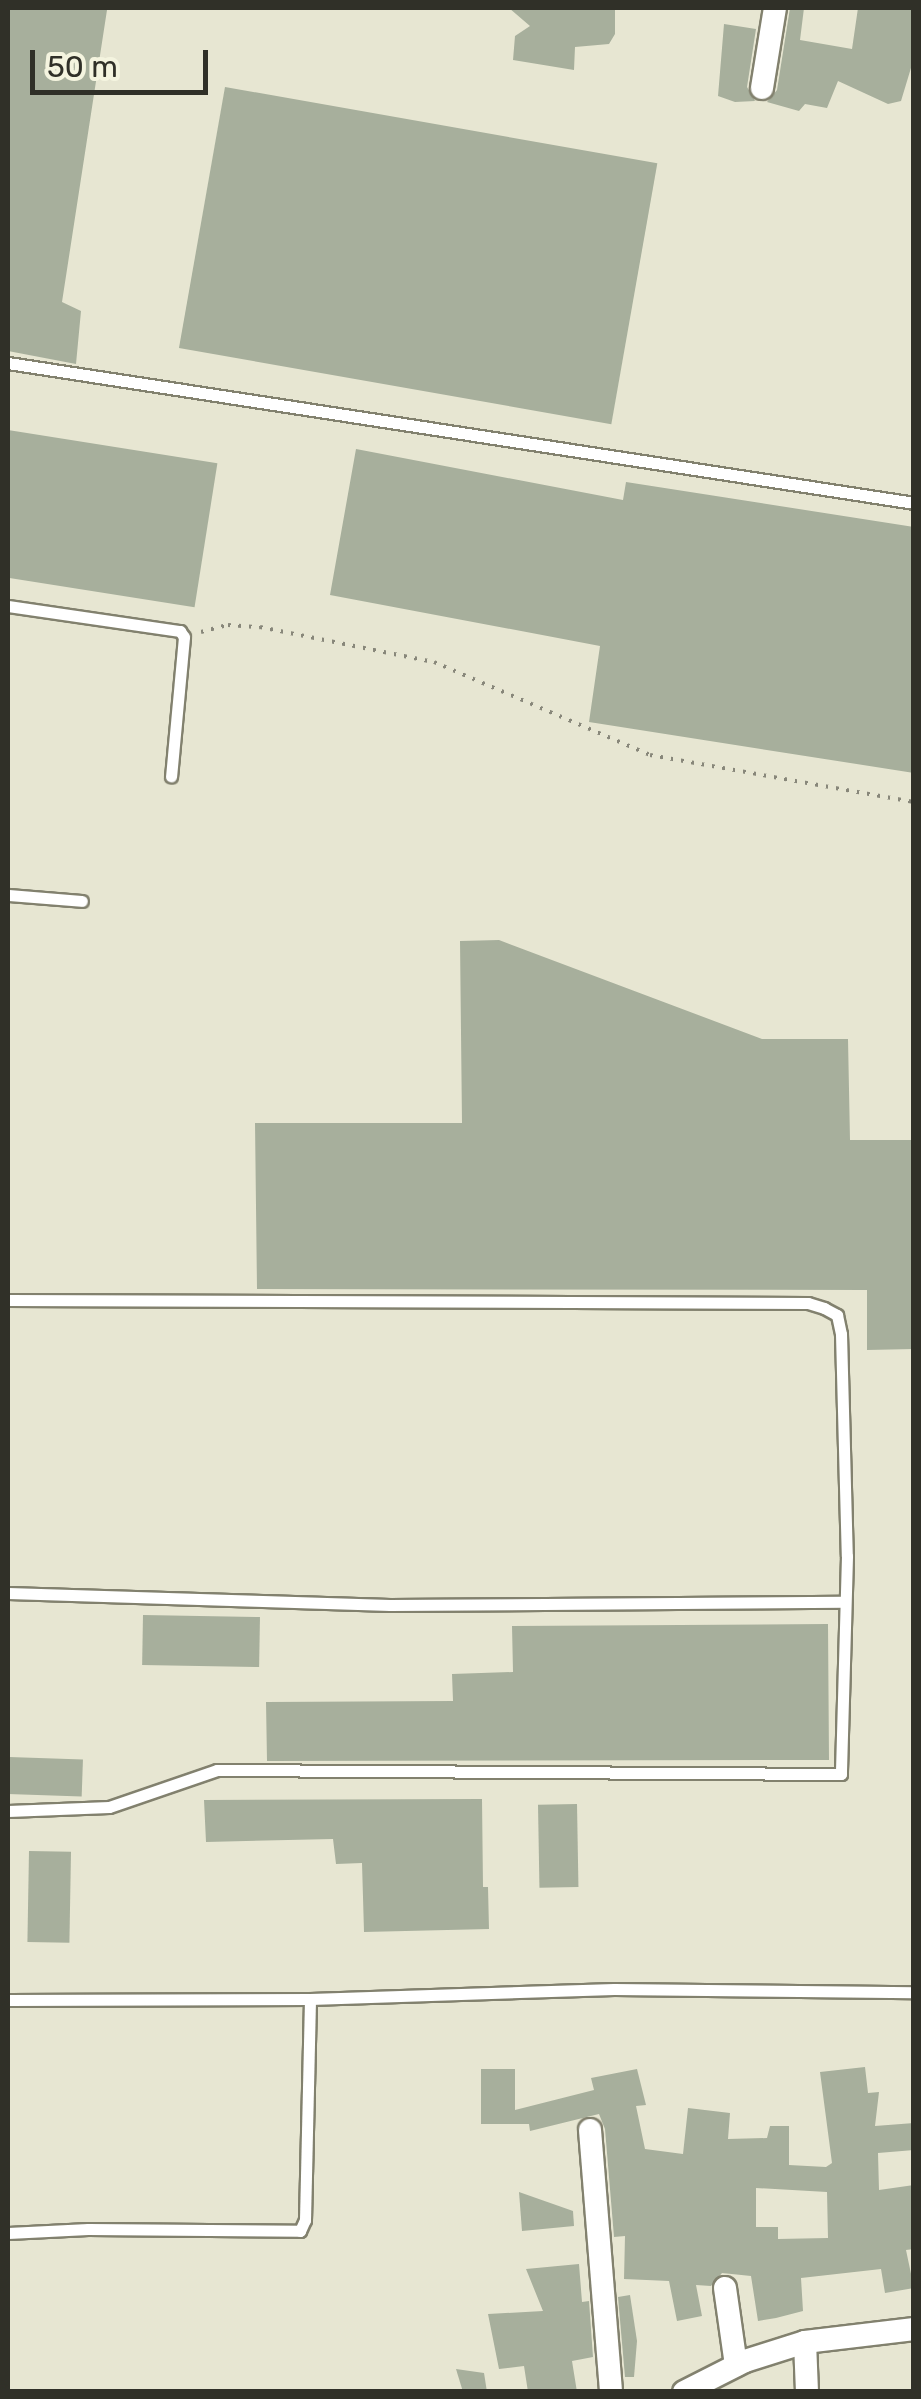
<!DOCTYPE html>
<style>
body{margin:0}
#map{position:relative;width:921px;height:2399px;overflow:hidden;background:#e7e6d2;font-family:Rubik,sans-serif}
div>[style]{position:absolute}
.building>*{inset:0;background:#a7af9c;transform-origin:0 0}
.path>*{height:4px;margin-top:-2px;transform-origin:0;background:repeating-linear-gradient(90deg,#88877a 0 2.5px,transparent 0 10.5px)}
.roads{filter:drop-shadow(2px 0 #82816e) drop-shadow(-2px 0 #82816e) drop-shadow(0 2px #82816e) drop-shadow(0 -2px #82816e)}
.lane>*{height:11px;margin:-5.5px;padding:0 5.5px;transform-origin:5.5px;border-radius:5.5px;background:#fff}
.street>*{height:22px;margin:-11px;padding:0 11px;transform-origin:11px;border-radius:11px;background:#fff}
span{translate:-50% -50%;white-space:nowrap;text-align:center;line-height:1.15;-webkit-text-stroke:8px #f4f4df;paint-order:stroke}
.frame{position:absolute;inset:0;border:10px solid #303028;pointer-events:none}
.scale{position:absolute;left:30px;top:50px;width:178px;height:45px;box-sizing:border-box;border:5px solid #303028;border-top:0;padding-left:12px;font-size:30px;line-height:35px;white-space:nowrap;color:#303028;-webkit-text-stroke:8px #f4f4df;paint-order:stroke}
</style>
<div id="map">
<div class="building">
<i style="clip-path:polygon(8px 8px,107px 10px,62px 302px,81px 311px,76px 364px,8px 351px)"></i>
<i style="clip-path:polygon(509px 8px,615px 8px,615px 34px,609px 44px,575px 47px,574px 70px,513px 60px,515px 36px,530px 26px)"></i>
<i style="clip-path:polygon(790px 8px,804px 8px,800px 40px,852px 49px,858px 8px,914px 8px,914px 58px,901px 101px,888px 104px,838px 81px,827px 108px,805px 104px,799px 111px,767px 102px,777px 90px)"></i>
<i style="clip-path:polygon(724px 24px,756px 29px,747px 87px,755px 101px,735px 102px,718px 96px)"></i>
<i style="left:225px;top:87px;width:439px;height:265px;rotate:10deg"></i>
<i style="left:8px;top:430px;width:212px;height:146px;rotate:9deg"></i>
<i style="clip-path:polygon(356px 449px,623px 500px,626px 482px,914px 527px,914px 773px,589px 722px,600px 646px,330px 595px)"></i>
<i style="clip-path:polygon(499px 940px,762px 1039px,848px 1039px,850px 1140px,914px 1140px,914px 1349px,867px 1350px,867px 1290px,257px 1289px,255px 1123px,462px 1123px,460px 941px)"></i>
<i style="left:143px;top:1615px;width:117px;height:50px;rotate:1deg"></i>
<i style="clip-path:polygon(828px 1624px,829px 1760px,267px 1761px,266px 1702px,453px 1701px,452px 1674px,513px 1672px,512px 1626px)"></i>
<i style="left:9px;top:1757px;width:74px;height:37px;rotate:2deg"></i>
<i style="clip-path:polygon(482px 1799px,483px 1887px,488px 1887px,489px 1929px,364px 1932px,362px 1863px,336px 1864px,333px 1839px,206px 1842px,204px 1800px)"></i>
<i style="left:577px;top:1804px;width:83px;height:39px;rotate:89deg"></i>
<i style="left:29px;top:1851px;width:42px;height:91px;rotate:1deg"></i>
<i style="clip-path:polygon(evenodd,865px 2067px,868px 2093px,879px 2092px,875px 2126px,914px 2123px,914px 2150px,878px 2153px,879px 2190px,914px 2185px,914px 2249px,906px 2250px,914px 2288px,885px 2293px,881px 2269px,801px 2278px,803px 2311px,776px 2318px,758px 2321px,751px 2276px,722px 2273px,711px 2286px,696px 2285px,702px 2316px,677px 2321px,669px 2281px,624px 2279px,625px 2236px,614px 2237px,605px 2129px,599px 2114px,530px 2131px,529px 2124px,481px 2124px,481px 2069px,515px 2069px,515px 2110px,594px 2090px,591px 2078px,637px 2069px,646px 2105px,636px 2106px,645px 2149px,683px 2154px,688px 2108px,730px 2113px,728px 2139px,767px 2138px,770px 2126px,789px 2126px,789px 2165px,826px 2167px,832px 2163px,820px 2072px,865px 2067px,756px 2188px,827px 2192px,828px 2238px,778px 2239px,778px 2227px,756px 2227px,756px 2188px)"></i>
<i style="clip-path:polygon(519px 2192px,573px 2211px,574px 2226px,522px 2231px)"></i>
<i style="clip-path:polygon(579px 2264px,582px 2302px,589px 2301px,593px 2357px,572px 2361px,577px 2392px,528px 2392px,524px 2366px,499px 2369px,488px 2314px,543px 2311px,526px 2269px)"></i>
<i style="clip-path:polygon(630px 2295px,637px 2341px,634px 2377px,625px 2377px,618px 2297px)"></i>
<i style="clip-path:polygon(456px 2369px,484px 2373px,487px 2392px,463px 2392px)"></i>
</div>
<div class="path">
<i style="left:201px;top:632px;width:28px;rotate:-15deg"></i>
<i style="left:228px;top:625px;width:32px;rotate:4deg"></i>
<i style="left:260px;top:627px;width:177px;rotate:11.4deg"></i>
<i style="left:434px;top:662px;width:235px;rotate:23.3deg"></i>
<i style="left:650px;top:755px;width:268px;rotate:10.1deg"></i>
</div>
<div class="roads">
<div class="lane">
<i style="left:8px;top:363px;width:917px;rotate:8.78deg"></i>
<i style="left:8px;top:606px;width:174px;rotate:8.3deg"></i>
<i style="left:180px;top:631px;width:7px;rotate:56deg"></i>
<i style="left:184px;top:637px;width:140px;rotate:95.3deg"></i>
<i style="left:8px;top:895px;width:74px;rotate:4.6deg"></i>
<i style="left:8px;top:1300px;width:800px;rotate:0.21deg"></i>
<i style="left:808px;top:1303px;width:17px;rotate:17deg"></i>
<i style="left:824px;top:1308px;width:15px;rotate:28deg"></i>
<i style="left:837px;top:1315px;width:19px;rotate:78deg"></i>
<i style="left:841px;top:1334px;width:222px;rotate:88.5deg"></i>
<i style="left:847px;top:1556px;width:218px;rotate:91.6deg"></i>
<i style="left:841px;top:1774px;width:624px;rotate:-179.63deg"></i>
<i style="left:217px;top:1770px;width:114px;rotate:161.1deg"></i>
<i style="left:109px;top:1807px;width:101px;rotate:177.7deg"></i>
<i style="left:8px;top:1593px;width:382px;rotate:1.8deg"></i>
<i style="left:390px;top:1605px;width:454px;rotate:-0.4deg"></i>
<i style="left:8px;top:2000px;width:302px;rotate:-0.2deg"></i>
<i style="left:310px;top:1999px;width:304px;rotate:-1.9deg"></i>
<i style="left:614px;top:1989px;width:300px;rotate:0.6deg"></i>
<i style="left:8px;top:2233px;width:80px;rotate:-2.9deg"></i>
<i style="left:88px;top:2229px;width:212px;rotate:0.5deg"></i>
<i style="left:300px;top:2231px;width:12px;rotate:-66deg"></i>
<i style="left:305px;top:2220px;width:221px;rotate:-88.7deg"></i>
</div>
<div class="street">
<i style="left:762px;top:88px;width:81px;rotate:-80.8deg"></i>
<i style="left:590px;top:2130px;width:263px;rotate:85.4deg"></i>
<i style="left:725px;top:2288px;width:78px;rotate:81.9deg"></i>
<i style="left:805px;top:2342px;width:50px;rotate:87.7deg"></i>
<i style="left:684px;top:2392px;width:68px;rotate:-26.9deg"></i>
<i style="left:745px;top:2361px;width:63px;rotate:-17.6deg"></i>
<i style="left:805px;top:2342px;width:110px;rotate:-6.8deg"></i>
</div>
</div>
<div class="frame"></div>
<div class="scale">50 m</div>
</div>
